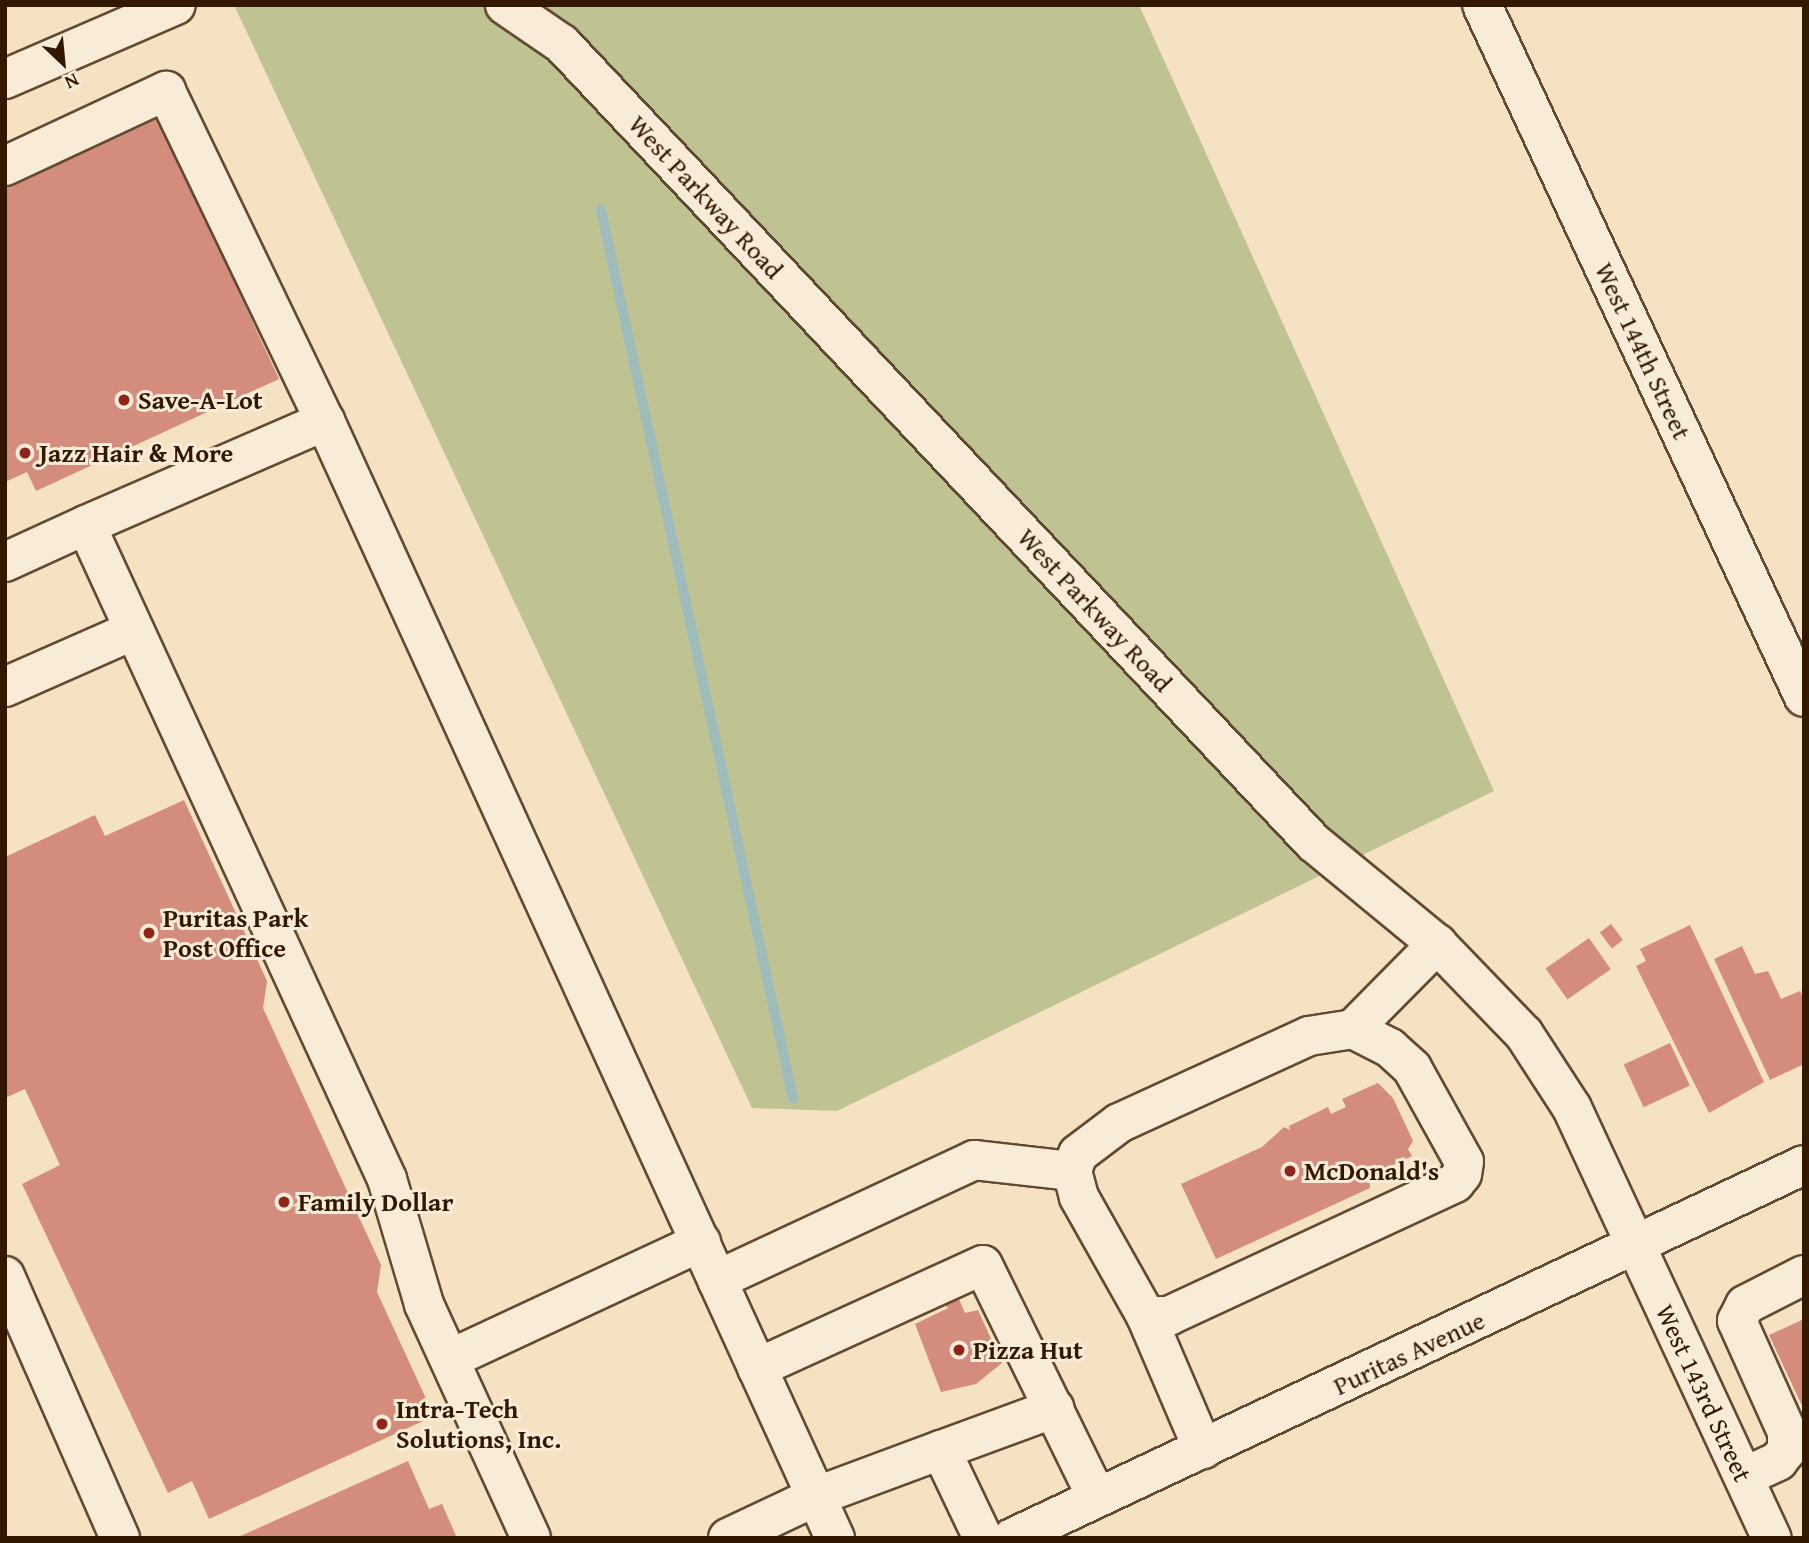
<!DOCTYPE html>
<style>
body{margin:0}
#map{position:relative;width:1809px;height:1543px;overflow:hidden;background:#f4e2c3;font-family:"Gentium Book Plus",serif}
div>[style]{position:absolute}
.green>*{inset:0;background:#bfc291}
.stream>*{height:10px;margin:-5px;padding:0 5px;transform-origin:5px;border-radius:5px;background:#9fbcbd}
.building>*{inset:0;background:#d48c7d;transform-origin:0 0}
.roads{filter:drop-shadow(2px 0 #624a31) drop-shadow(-2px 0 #624a31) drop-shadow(0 2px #624a31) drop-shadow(0 -2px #624a31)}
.minor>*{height:38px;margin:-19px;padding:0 19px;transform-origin:19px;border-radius:19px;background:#f8ecd8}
.dots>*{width:19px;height:19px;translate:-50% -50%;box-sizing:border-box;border:4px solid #f8ecd8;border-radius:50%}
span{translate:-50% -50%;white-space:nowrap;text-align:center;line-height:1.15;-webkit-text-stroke:6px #f8ecd8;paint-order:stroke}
.street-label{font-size:26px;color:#321800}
.poi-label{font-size:26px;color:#321800;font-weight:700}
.left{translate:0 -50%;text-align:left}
.frame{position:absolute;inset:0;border:7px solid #321800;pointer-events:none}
.north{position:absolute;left:28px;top:28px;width:70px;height:70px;-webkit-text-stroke:5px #f8ecd8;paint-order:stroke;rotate:154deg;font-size:19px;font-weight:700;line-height:28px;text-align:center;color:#321800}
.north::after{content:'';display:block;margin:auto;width:24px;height:32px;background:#321800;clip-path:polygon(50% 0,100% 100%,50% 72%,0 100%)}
</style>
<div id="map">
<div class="green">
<i style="clip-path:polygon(234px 5px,1139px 5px,1494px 791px,837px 1111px,752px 1108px)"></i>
</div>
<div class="stream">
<i style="left:601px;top:210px;width:909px;rotate:77.8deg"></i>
</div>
<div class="building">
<i style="clip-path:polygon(156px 112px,279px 379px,36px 491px,27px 472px,5px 482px,5px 181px)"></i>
<i style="clip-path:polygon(184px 800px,267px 981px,263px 1008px,381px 1265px,377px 1292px,434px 1416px,209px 1519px,192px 1481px,168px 1493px,22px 1184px,60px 1165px,25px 1089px,5px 1098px,5px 857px,95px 815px,105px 836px)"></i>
<i style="left:1611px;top:924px;width:20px;height:14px;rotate:53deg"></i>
<i style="clip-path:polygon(1690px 925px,1764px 1082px,1709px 1113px,1636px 966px,1646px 961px,1640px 949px)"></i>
<i style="left:1589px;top:938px;width:38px;height:53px;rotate:55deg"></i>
<i style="clip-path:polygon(1742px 946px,1755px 974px,1768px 971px,1781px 999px,1800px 991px,1804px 999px,1804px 1064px,1770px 1080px,1714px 959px)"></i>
<i style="left:1670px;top:1043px;width:47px;height:51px;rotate:65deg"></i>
<i style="clip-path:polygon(1378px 1083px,1393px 1098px,1413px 1141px,1408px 1149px,1412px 1156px,1377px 1173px,1374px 1166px,1369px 1169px,1370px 1188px,1216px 1259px,1181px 1184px,1262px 1147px,1284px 1127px,1290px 1130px,1289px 1126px,1328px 1107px,1331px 1114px,1346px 1107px,1342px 1099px)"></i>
<i style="clip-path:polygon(955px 1290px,965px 1313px,978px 1310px,1002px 1363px,976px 1384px,941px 1392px,915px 1324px,948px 1308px,937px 1296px)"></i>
<i style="clip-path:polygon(1804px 1319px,1804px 1410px,1769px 1335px)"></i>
<i style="clip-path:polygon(408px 1461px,429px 1509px,442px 1504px,457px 1538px,236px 1538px)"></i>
</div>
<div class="roads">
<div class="minor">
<i style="left:505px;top:5px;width:69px;rotate:34.4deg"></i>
<i style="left:562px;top:44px;width:1097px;rotate:46.74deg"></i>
<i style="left:1314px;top:843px;width:159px;rotate:39.4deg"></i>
<i style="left:1437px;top:944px;width:125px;rotate:46deg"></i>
<i style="left:1524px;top:1034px;width:88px;rotate:57deg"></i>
<i style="left:1572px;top:1108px;width:474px;rotate:65.1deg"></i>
<i style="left:1482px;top:5px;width:763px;rotate:65.05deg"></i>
<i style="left:5px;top:79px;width:186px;rotate:-23.4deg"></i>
<i style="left:5px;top:166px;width:178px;rotate:-25deg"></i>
<i style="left:166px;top:91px;width:366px;rotate:64.3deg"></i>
<i style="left:5px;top:562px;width:89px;rotate:-24.6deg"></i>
<i style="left:5px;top:687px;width:141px;rotate:-23.8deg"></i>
<i style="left:1353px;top:1029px;width:42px;rotate:27.2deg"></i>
<i style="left:1390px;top:1048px;width:30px;rotate:42deg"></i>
<i style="left:1412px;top:1068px;width:107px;rotate:61deg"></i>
<i style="left:1464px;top:1162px;width:12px;rotate:99deg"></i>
<i style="left:1462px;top:1174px;width:11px;rotate:128deg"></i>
<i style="left:1455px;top:1183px;width:315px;rotate:155.1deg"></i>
<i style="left:1169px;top:1316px;width:23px;rotate:180deg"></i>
<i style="left:1146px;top:1316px;width:137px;rotate:-119.4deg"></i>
<i style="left:1079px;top:1197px;width:27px;rotate:-105deg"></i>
<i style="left:1072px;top:1171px;width:18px;rotate:-71deg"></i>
<i style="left:1078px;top:1154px;width:51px;rotate:-37.1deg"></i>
<i style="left:1119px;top:1123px;width:209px;rotate:-24.6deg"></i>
<i style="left:1309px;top:1036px;width:45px;rotate:-9deg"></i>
<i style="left:1353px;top:1029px;width:120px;rotate:-45.3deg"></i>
<i style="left:5px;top:1276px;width:286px;rotate:66.3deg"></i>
<i style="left:717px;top:1280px;width:284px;rotate:-25deg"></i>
<i style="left:974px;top:1160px;width:99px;rotate:6.4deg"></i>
<i style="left:1146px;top:1316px;width:145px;rotate:66.8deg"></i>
<i style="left:450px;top:1359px;width:277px;rotate:-25deg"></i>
<i style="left:757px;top:1368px;width:248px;rotate:-24.5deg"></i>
<i style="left:983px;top:1265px;width:259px;rotate:63.9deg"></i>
<i style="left:941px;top:1450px;width:121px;rotate:-20.2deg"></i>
<i style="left:1744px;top:1477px;width:38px;rotate:-25deg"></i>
<i style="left:1778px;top:1461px;width:14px;rotate:-51deg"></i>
<i style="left:1787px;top:1450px;width:18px;rotate:-90deg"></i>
<i style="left:1787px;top:1432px;width:122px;rotate:-114.2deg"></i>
<i style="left:1737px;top:1321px;width:18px;rotate:-63deg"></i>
<i style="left:1745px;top:1305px;width:66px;rotate:-27deg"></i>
<i style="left:531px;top:1538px;width:257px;rotate:-114.6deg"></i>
<i style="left:424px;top:1304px;width:130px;rotate:-106.5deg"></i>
<i style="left:387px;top:1179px;width:720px;rotate:-114.71deg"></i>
<i style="left:86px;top:525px;width:261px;rotate:-23.5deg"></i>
<i style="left:325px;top:421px;width:1228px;rotate:65.46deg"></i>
<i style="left:728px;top:1538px;width:98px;rotate:-25.3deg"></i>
<i style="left:817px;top:1496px;width:132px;rotate:-20.4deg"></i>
<i style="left:941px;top:1450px;width:98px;rotate:64.5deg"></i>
<i style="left:1012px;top:1538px;width:875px;rotate:-25.22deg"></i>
</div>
</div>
<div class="dots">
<i style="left:124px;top:400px;background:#8f2418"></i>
<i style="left:25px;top:453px;background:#8f2418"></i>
<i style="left:149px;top:933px;background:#8f2418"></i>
<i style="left:1290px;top:1171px;background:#8f2418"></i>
<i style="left:284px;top:1202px;background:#8f2418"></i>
<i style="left:959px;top:1350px;background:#8f2418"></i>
<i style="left:382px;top:1424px;background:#8f2418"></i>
</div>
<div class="street-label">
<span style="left:706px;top:197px;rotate:47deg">West Parkway Road</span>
<span style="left:1643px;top:351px;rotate:65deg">West 144th Street</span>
<span style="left:1095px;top:610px;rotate:47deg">West Parkway Road</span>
<span style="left:1409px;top:1353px;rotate:-25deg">Puritas Avenue</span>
<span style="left:1704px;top:1393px;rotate:65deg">West 143rd Street</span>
</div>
<div class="poi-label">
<span class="left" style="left:138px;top:400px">Save-A-Lot</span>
<span class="left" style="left:39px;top:453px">Jazz Hair &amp; More</span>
<span class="left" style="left:163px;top:933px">Puritas Park<br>Post Office</span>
<span class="left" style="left:1304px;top:1171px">McDonald's</span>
<span class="left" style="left:298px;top:1202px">Family Dollar</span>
<span class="left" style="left:973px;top:1350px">Pizza Hut</span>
<span class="left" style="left:396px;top:1424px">Intra-Tech<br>Solutions, Inc.</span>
</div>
<div class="frame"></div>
<div class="north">N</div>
</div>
